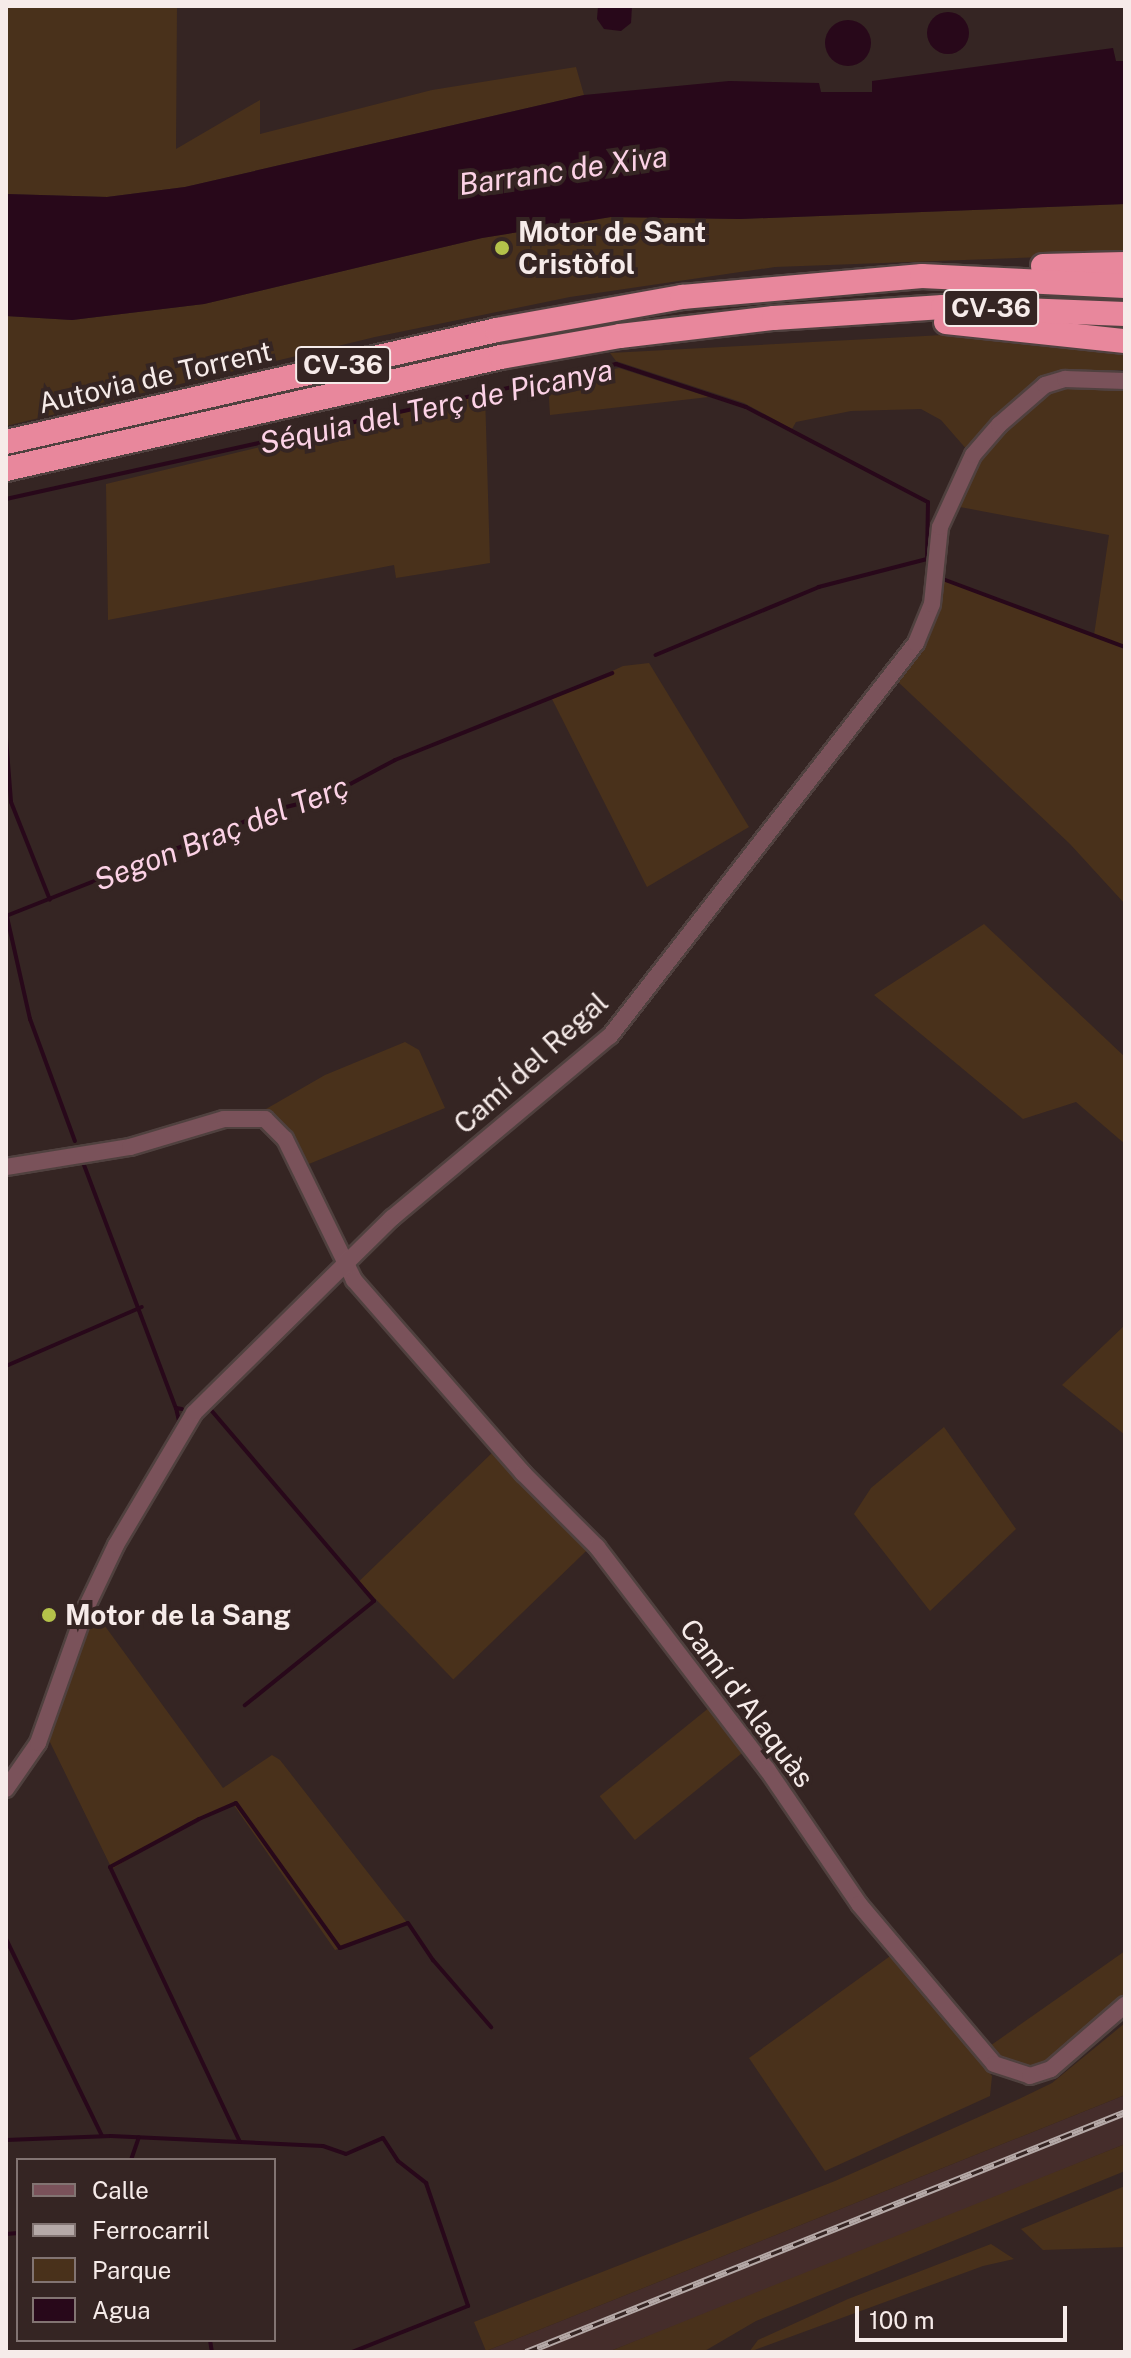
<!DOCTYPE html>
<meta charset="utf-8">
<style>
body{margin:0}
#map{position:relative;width:1131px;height:2358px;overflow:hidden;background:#352523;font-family:"Public Sans",sans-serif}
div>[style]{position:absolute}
.built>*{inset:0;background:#452d2b}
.green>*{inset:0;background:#49311b;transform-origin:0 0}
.water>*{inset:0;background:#28081a}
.round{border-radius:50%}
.stream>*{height:4px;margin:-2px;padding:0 2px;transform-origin:2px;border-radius:2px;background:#28081a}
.roads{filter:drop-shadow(2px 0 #50413f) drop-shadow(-2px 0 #50413f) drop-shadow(0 2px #50413f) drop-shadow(0 -2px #50413f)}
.minor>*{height:16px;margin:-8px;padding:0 8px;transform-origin:8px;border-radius:8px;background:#7a525a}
.motorway>*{height:24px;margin:-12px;padding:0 12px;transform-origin:12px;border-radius:12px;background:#e8879c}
.rail>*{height:7px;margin-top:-3.5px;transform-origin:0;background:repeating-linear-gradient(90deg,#352523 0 12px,#b5a9a7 0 24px);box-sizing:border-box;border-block:2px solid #b5a9a7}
.dots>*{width:22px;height:22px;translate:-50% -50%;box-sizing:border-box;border:4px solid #352523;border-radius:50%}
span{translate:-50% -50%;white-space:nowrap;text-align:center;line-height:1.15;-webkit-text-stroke:8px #352523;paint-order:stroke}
.shield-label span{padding:2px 6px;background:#352523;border:2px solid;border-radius:6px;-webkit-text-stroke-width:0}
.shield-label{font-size:26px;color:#f6ebe9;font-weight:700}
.poi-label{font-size:28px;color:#f6ebe9;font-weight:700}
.left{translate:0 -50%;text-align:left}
.street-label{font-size:28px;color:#f6ebe9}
.water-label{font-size:30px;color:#fcd2e6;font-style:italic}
.frame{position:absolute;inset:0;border:8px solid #f6ebe9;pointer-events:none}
.legend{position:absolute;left:16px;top:2158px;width:260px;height:184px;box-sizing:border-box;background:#352523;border:2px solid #827472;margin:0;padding:10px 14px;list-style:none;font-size:24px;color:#f6ebe9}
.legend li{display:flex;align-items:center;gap:16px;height:40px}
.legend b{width:40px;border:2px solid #827472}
.scale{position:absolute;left:855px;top:2306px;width:212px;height:36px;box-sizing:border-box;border:4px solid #f6ebe9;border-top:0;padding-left:10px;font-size:24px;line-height:28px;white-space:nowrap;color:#f6ebe9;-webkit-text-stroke:6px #352523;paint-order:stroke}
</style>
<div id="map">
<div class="built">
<i style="clip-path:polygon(1125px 2095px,1125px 2144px,821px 2269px,608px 2352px,486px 2351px)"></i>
</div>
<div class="green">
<i style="clip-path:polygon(8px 6px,177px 6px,176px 149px,260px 100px,260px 134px,432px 90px,576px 67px,584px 95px,185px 187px,107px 197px,6px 194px)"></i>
<i style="clip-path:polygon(1125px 204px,1125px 254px,775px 267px,570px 297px,375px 337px,6px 426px,6px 316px,72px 320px,204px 304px,482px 238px,611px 217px,740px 219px)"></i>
<i style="clip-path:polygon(943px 335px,1125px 353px,1125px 370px,1064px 370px,1035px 382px,968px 451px,941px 420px,921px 409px,851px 411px,796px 422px,792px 429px,744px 403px,616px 361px,610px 353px)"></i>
<i style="clip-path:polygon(619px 368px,709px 397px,550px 415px,548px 382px)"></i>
<i style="clip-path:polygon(1058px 384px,1125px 386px,1125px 904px,1070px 844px,896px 680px,924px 646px,940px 578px,1094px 635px,1109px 535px,960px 507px,983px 454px,1019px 412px)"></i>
<i style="clip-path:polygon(485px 393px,490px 563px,396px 578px,394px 565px,108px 620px,106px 484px)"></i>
<i style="clip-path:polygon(649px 663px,749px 827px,647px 887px,552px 699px,623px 666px)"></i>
<i style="clip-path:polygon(984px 924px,1125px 1057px,1125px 1144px,1076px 1102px,1023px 1119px,874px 995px)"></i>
<i style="clip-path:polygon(405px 1042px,419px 1050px,445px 1108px,304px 1166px,282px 1125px,266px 1109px,325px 1075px)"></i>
<i style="clip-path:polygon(1125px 1325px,1125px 1435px,1062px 1385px)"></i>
<i style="clip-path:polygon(944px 1427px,1016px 1529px,930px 1611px,854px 1514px,871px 1488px)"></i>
<i style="left:494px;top:1451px;width:136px;height:188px;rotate:46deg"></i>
<i style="clip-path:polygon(94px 1611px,223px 1788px,272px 1755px,280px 1760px,408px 1924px,335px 1950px,233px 1804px,187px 1823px,112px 1869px,47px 1736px)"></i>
<i style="left:710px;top:1707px;width:56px;height:142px;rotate:51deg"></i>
<i style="clip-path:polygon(1125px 1951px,1125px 1998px,1043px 2068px,1002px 2064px,987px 2048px)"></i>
<i style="clip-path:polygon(893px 1954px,992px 2076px,990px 2096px,825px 2171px,749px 2058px)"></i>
<i style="clip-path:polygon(1125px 2023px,1125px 2095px,486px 2351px,474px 2322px,835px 2181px,1019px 2099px,1052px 2083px)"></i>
<i style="clip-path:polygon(1125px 2144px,1125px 2171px,756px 2321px,703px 2352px,608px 2352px)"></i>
<i style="clip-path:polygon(1125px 2186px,1125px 2247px,1043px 2250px,1021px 2229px)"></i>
<i style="clip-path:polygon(991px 2244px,1014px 2259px,983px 2266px,749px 2352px,758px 2340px,848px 2299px)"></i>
</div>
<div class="water">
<i style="clip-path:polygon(598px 6px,632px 6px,631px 23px,621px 31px,604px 29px,597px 19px)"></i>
<i class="round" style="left:927px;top:12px;width:42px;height:42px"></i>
<i class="round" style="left:825px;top:20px;width:46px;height:46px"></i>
<i style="clip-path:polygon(1113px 48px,1116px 61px,1125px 61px,1125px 204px,740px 219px,611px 217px,482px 238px,204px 304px,72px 320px,6px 316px,6px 194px,107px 197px,185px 187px,584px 95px,729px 81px,819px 83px,821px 92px,872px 92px,872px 81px)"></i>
</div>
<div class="stream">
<i style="left:6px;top:499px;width:625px;rotate:-12.48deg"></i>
<i style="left:616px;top:364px;width:137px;rotate:18.3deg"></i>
<i style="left:746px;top:407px;width:205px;rotate:27.6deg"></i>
<i style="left:928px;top:502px;width:57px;rotate:91deg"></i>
<i style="left:927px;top:559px;width:112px;rotate:165.5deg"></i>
<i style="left:819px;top:587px;width:177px;rotate:157.4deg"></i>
<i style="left:940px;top:578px;width:197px;rotate:20.5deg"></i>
<i style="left:6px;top:656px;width:50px;rotate:90deg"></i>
<i style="left:6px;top:738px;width:64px;rotate:85.5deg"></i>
<i style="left:11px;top:802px;width:105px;rotate:68.3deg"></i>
<i style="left:6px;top:916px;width:288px;rotate:-21.6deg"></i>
<i style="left:274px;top:810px;width:54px;rotate:-14deg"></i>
<i style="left:326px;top:797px;width:78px;rotate:-28.2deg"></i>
<i style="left:395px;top:760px;width:234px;rotate:-21.8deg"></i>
<i style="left:7px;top:917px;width:105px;rotate:77.3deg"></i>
<i style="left:30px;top:1019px;width:130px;rotate:69.8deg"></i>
<i style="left:84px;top:1165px;width:260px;rotate:69.3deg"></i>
<i style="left:176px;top:1408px;width:6px;rotate:9deg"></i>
<i style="left:6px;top:1366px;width:148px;rotate:-23.5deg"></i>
<i style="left:211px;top:1410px;width:251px;rotate:49.5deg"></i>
<i style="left:374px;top:1601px;width:166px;rotate:141.1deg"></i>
<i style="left:111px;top:1539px;width:136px;rotate:-60deg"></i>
<i style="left:179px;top:1421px;width:13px;rotate:-103deg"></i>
<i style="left:6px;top:1939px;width:219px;rotate:64deg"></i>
<i style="left:6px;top:2140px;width:105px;rotate:-2.2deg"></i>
<i style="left:111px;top:2136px;width:212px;rotate:2.7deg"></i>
<i style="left:323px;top:2146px;width:24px;rotate:19deg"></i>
<i style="left:346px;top:2154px;width:40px;rotate:-23.4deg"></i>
<i style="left:383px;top:2138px;width:27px;rotate:57deg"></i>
<i style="left:398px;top:2161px;width:36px;rotate:38deg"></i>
<i style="left:426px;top:2183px;width:130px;rotate:71.1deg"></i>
<i style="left:468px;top:2306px;width:125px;rotate:158.4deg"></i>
<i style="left:240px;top:2142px;width:304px;rotate:-115.3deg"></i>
<i style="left:110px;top:1867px;width:101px;rotate:-28.3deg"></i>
<i style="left:199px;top:1819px;width:40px;rotate:-23.4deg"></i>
<i style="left:236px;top:1803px;width:178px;rotate:54.4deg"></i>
<i style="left:340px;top:1948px;width:72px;rotate:-20.2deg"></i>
<i style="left:408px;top:1923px;width:45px;rotate:56deg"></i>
<i style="left:433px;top:1960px;width:89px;rotate:49.1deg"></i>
<i style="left:131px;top:2160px;width:24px;rotate:-71deg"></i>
<i style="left:6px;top:2234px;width:12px;rotate:-5deg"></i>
<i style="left:210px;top:2340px;width:12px;rotate:81deg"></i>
</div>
<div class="roads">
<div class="minor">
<i style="left:6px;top:1167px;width:126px;rotate:-9.2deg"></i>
<i style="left:130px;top:1147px;width:98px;rotate:-16.6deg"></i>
<i style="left:224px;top:1119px;width:41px"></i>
<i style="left:265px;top:1119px;width:28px;rotate:45deg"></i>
<i style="left:285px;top:1139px;width:157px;rotate:63.9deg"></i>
<i style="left:354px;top:1280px;width:257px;rotate:48.8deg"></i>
<i style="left:523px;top:1473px;width:105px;rotate:45deg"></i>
<i style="left:597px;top:1547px;width:280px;rotate:52.6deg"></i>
<i style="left:767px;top:1769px;width:163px;rotate:55.7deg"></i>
<i style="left:859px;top:1904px;width:209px;rotate:49.8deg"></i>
<i style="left:994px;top:2064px;width:38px;rotate:18deg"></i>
<i style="left:1030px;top:2076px;width:22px;rotate:-18deg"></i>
<i style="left:1051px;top:2069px;width:98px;rotate:-40.9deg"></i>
<i style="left:6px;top:1789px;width:56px;rotate:-55.2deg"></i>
<i style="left:38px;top:1743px;width:143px;rotate:-70.4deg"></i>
<i style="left:86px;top:1608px;width:70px;rotate:-64.5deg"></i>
<i style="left:116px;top:1545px;width:153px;rotate:-59.4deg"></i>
<i style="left:194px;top:1413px;width:278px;rotate:-44.6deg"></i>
<i style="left:392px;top:1218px;width:284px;rotate:-39.9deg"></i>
<i style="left:610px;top:1036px;width:498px;rotate:-52.1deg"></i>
<i style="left:916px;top:643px;width:42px;rotate:-67.7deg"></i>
<i style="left:932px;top:604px;width:77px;rotate:-84.1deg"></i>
<i style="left:940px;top:527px;width:79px;rotate:-65.4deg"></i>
<i style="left:973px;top:455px;width:40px;rotate:-49deg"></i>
<i style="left:999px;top:425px;width:61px;rotate:-41deg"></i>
<i style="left:1045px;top:385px;width:21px;rotate:-17deg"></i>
<i style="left:1065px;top:379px;width:60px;rotate:1.9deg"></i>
</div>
<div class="motorway">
<i style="left:1043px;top:266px;width:82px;rotate:-1.4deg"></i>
<i style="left:946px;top:322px;width:180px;rotate:6.1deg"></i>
<i style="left:6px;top:442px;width:504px;rotate:-12.85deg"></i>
<i style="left:497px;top:330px;width:188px;rotate:-10.1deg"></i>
<i style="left:682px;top:297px;width:241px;rotate:-5deg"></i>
<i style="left:922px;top:276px;width:203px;rotate:2.8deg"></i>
<i style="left:6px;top:469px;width:508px;rotate:-12.75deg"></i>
<i style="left:501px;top:357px;width:121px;rotate:-10deg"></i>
<i style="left:620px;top:336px;width:155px;rotate:-6.7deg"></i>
<i style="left:774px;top:318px;width:169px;rotate:-3.7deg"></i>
<i style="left:943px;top:307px;width:182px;rotate:2.2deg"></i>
</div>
</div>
<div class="rail">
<i style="left:526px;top:2352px;width:645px;rotate:-21.83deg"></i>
</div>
<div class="dots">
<i style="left:502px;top:248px;background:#b4c24a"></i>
<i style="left:49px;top:1615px;background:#b4c24a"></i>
</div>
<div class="shield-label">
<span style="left:991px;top:308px">CV-36</span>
<span style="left:343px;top:365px">CV-36</span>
</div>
<div class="poi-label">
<span class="left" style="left:518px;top:248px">Motor de Sant<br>Cristòfol</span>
<span class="left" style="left:65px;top:1615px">Motor de la Sang</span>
</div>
<div class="street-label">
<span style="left:155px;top:377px;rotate:-13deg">Autovia de Torrent</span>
<span style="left:531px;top:1063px;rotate:-42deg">Camí del Regal</span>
<span style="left:747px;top:1703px;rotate:53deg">Camí d'Alaquàs</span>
</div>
<div class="water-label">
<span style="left:563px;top:170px;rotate:-8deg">Barranc de Xiva</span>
<span style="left:436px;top:406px;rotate:-12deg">Séquia del Terç de Picanya</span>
<span style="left:221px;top:833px;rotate:-21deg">Segon Braç del Terç</span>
</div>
<div class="frame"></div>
<ul class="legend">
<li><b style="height:10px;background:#7a525a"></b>Calle</li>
<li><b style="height:10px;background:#b5a9a7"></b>Ferrocarril</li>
<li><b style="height:22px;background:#49311b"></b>Parque</li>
<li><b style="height:22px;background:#28081a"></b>Agua</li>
</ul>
<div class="scale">100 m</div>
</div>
